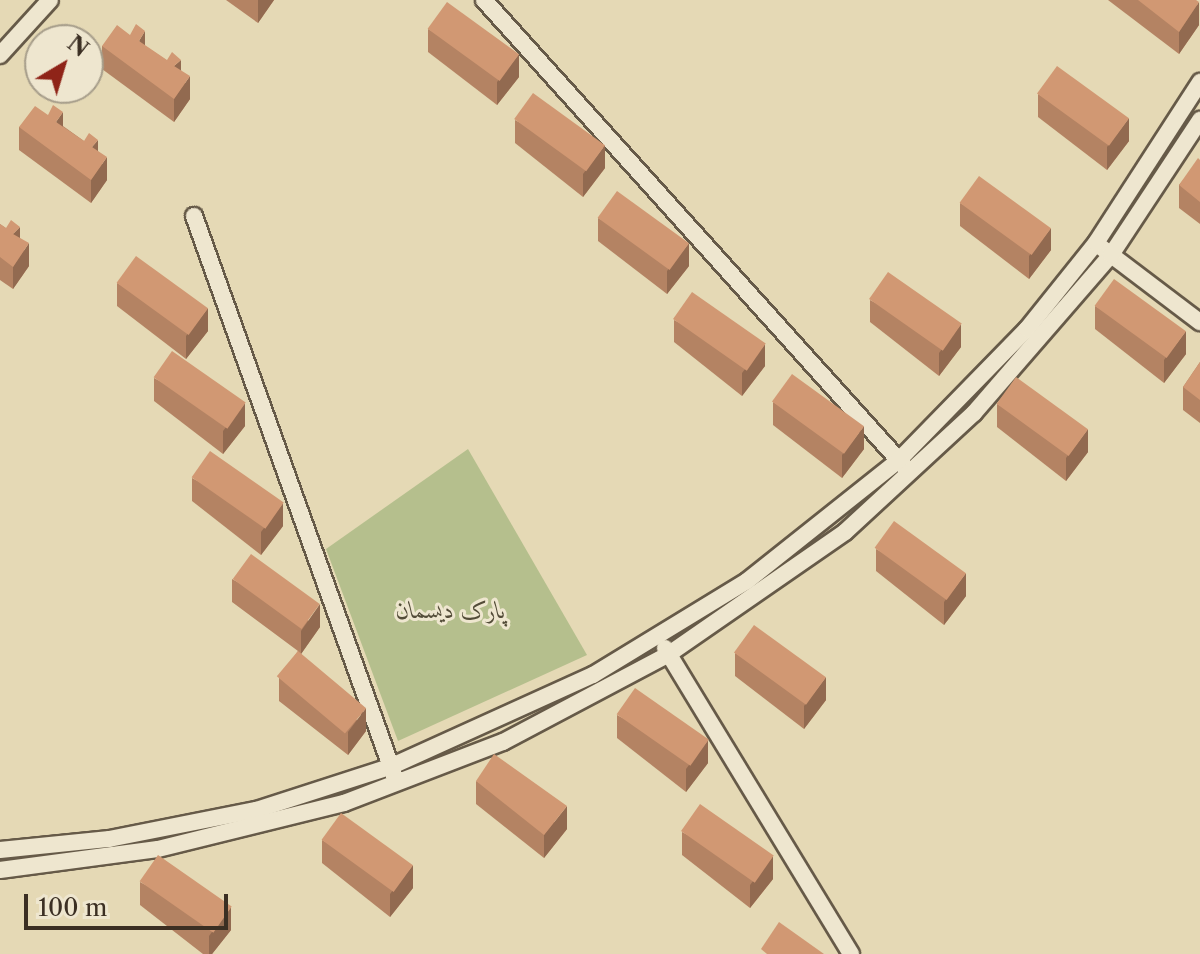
<!DOCTYPE html>
<meta charset="utf-8">
<style>
body{margin:0}
#map{position:relative;width:1200px;height:954px;overflow:hidden;background:#e5d9b5;font-family:"Libre Caslon Text",Amiri,serif}
div>[style]{position:absolute}
.green>*{inset:0;background:#b5bf8d}
.roads{filter:drop-shadow(2px 0 #665a48) drop-shadow(-2px 0 #665a48) drop-shadow(0 2px #665a48) drop-shadow(0 -2px #665a48)}
.minor>*{height:16px;margin:-8px;padding:0 8px;transform-origin:8px;border-radius:8px;background:#eee6cf}
.wall>*{inset:0;background:#b48363}
.shaded-wall>*{inset:0;background:#926a50}
.building>*{inset:0;background:#d19873;transform-origin:0 0}
span{translate:-50% -50%;white-space:nowrap;text-align:center;line-height:1.15;-webkit-text-stroke:6px #eee6cf;paint-order:stroke}
.park-label{font-size:24px;color:#534c38;font-style:italic}
.north{position:absolute;left:24px;top:24px;width:80px;height:80px;box-sizing:border-box;background:#eee6cf;border:2px solid #a69d8a;border-radius:50%;rotate:38deg;font-size:22px;font-weight:700;line-height:32px;text-align:center;color:#3b2f23}
.north::after{content:'';display:block;margin:auto;width:28px;height:36px;background:#8f2418;clip-path:polygon(50% 0,100% 100%,50% 72%,0 100%)}
.scale{position:absolute;left:24px;top:894px;width:204px;height:36px;box-sizing:border-box;border:4px solid #3b2f23;border-top:0;padding-left:10px;font-size:24px;line-height:28px;white-space:nowrap;color:#3b2f23;-webkit-text-stroke:6px #eee6cf;paint-order:stroke}
</style>
<div id="map">
<div class="green">
<i style="clip-path:polygon(468px 449px,587px 655px,398px 741px,326px 549px)"></i>
</div>
<div class="roads">
<div class="minor">
<i style="left:484px;top:0;width:629px;rotate:47.97deg"></i>
<i style="left:0;top:55px;width:74px;rotate:-47.7deg"></i>
<i style="left:194px;top:216px;width:594px;rotate:70.31deg"></i>
<i style="left:1102px;top:248px;width:123px;rotate:37.1deg"></i>
<i style="left:665px;top:648px;width:358px;rotate:58.7deg"></i>
<i style="left:0;top:850px;width:110px;rotate:-5.8deg"></i>
<i style="left:109px;top:839px;width:150px;rotate:-11.2deg"></i>
<i style="left:256px;top:810px;width:143px;rotate:-17.9deg"></i>
<i style="left:392px;top:766px;width:221px;rotate:-24.4deg"></i>
<i style="left:593px;top:675px;width:180px;rotate:-31.4deg"></i>
<i style="left:747px;top:581px;width:194px;rotate:-38.5deg"></i>
<i style="left:899px;top:460px;width:183px;rotate:-45.7deg"></i>
<i style="left:1027px;top:329px;width:110px;rotate:-51.3deg"></i>
<i style="left:1096px;top:243px;width:192px;rotate:-57.1deg"></i>
<i style="left:0;top:870px;width:159px;rotate:-7.6deg"></i>
<i style="left:158px;top:849px;width:192px;rotate:-13.9deg"></i>
<i style="left:344px;top:803px;width:170px;rotate:-21deg"></i>
<i style="left:503px;top:742px;width:188px;rotate:-27.9deg"></i>
<i style="left:669px;top:654px;width:214px;rotate:-34.7deg"></i>
<i style="left:845px;top:532px;width:176px;rotate:-42.7deg"></i>
<i style="left:974px;top:413px;width:209px;rotate:-49.1deg"></i>
<i style="left:1111px;top:255px;width:162px;rotate:-56.6deg"></i>
</div>
</div>
<div class="wall">
<i style="clip-path:polygon(226px 0,274px 0,258px 23px)"></i>
<i style="clip-path:polygon(1108px 0,1196px 0,1199px 25px,1179px 54px)"></i>
<i style="clip-path:polygon(428px 29px,519px 77px,497px 105px,428px 52px)"></i>
<i style="clip-path:polygon(102px 46px,145px 46px,181px 70px,190px 99px,174px 122px,102px 69px)"></i>
<i style="clip-path:polygon(1038px 94px,1129px 141px,1107px 170px,1038px 117px)"></i>
<i style="clip-path:polygon(515px 120px,605px 168px,583px 197px,515px 143px)"></i>
<i style="clip-path:polygon(63px 126px,98px 151px,107px 180px,91px 203px,19px 150px,19px 127px)"></i>
<i style="clip-path:polygon(1200px 160px,1200px 224px,1179px 208px,1179px 185px)"></i>
<i style="clip-path:polygon(960px 203px,1051px 250px,1029px 279px,960px 226px)"></i>
<i style="clip-path:polygon(598px 218px,689px 266px,667px 294px,598px 241px)"></i>
<i style="clip-path:polygon(0 224px,20px 238px,29px 266px,13px 289px,0 280px)"></i>
<i style="clip-path:polygon(117px 283px,208px 331px,186px 359px,117px 306px)"></i>
<i style="clip-path:polygon(870px 300px,961px 347px,939px 376px,870px 322px)"></i>
<i style="clip-path:polygon(1095px 306px,1186px 354px,1164px 383px,1095px 329px)"></i>
<i style="clip-path:polygon(674px 320px,765px 366px,742px 396px,674px 342px)"></i>
<i style="clip-path:polygon(1200px 362px,1200px 423px,1183px 410px,1183px 387px)"></i>
<i style="clip-path:polygon(154px 378px,245px 426px,223px 454px,154px 401px)"></i>
<i style="clip-path:polygon(773px 402px,864px 449px,842px 478px,773px 425px)"></i>
<i style="clip-path:polygon(997px 404px,1088px 452px,1066px 481px,997px 427px)"></i>
<i style="clip-path:polygon(192px 478px,283px 526px,261px 555px,192px 501px)"></i>
<i style="clip-path:polygon(876px 549px,966px 596px,944px 625px,876px 571px)"></i>
<i style="clip-path:polygon(232px 579px,320px 627px,301px 654px,366px 731px,348px 755px,279px 701px,279px 678px,298px 651px,232px 602px)"></i>
<i style="clip-path:polygon(735px 653px,826px 700px,804px 729px,735px 676px)"></i>
<i style="clip-path:polygon(617px 715px,708px 763px,686px 792px,617px 738px)"></i>
<i style="clip-path:polygon(476px 781px,567px 829px,544px 858px,476px 804px)"></i>
<i style="clip-path:polygon(682px 832px,773px 879px,750px 908px,682px 855px)"></i>
<i style="clip-path:polygon(322px 840px,413px 888px,390px 917px,322px 863px)"></i>
<i style="clip-path:polygon(140px 882px,231px 930px,212px 954px,203px 954px,140px 905px)"></i>
</div>
<div class="shaded-wall">
<i style="clip-path:polygon(258px 0,274px 0,258px 23px)"></i>
<i style="clip-path:polygon(1199px 2px,1199px 25px,1179px 54px,1179px 32px)"></i>
<i style="clip-path:polygon(145px 31px,145px 54px,139px 41px)"></i>
<i style="clip-path:polygon(519px 54px,519px 77px,497px 105px,497px 82px)"></i>
<i style="clip-path:polygon(181px 60px,181px 82px,174px 66px)"></i>
<i style="clip-path:polygon(190px 76px,190px 99px,174px 122px,174px 99px)"></i>
<i style="clip-path:polygon(63px 112px,63px 134px,56px 122px)"></i>
<i style="clip-path:polygon(1129px 118px,1129px 141px,1107px 170px,1107px 147px)"></i>
<i style="clip-path:polygon(98px 140px,98px 163px,92px 147px)"></i>
<i style="clip-path:polygon(605px 145px,605px 168px,583px 197px,583px 174px)"></i>
<i style="clip-path:polygon(107px 157px,107px 180px,91px 203px,91px 180px)"></i>
<i style="clip-path:polygon(20px 227px,20px 250px,13px 234px)"></i>
<i style="clip-path:polygon(1051px 228px,1051px 250px,1029px 279px,1029px 256px)"></i>
<i style="clip-path:polygon(29px 243px,29px 266px,13px 289px,13px 267px)"></i>
<i style="clip-path:polygon(689px 243px,689px 266px,667px 294px,667px 271px)"></i>
<i style="clip-path:polygon(208px 308px,208px 331px,186px 359px,186px 336px)"></i>
<i style="clip-path:polygon(961px 324px,961px 347px,939px 376px,939px 353px)"></i>
<i style="clip-path:polygon(1186px 331px,1186px 354px,1164px 383px,1164px 360px)"></i>
<i style="clip-path:polygon(765px 344px,765px 366px,742px 396px,742px 373px)"></i>
<i style="clip-path:polygon(245px 403px,245px 426px,223px 454px,223px 431px)"></i>
<i style="clip-path:polygon(864px 426px,864px 449px,842px 478px,842px 455px)"></i>
<i style="clip-path:polygon(1088px 429px,1088px 452px,1066px 481px,1066px 458px)"></i>
<i style="clip-path:polygon(283px 503px,283px 526px,261px 555px,261px 532px)"></i>
<i style="clip-path:polygon(966px 573px,966px 596px,944px 625px,944px 602px)"></i>
<i style="clip-path:polygon(320px 604px,320px 627px,301px 654px,301px 631px)"></i>
<i style="clip-path:polygon(826px 677px,826px 700px,804px 729px,804px 706px)"></i>
<i style="clip-path:polygon(366px 708px,366px 731px,348px 755px,348px 732px)"></i>
<i style="clip-path:polygon(708px 740px,708px 763px,686px 792px,686px 769px)"></i>
<i style="clip-path:polygon(567px 806px,567px 829px,544px 858px,544px 835px)"></i>
<i style="clip-path:polygon(773px 856px,773px 879px,750px 908px,750px 885px)"></i>
<i style="clip-path:polygon(413px 865px,413px 888px,390px 917px,390px 894px)"></i>
<i style="clip-path:polygon(231px 907px,231px 930px,212px 954px,209px 954px,209px 936px)"></i>
</div>
<div class="building">
<i style="clip-path:polygon(1138px 0,1196px 0,1199px 2px,1179px 32px)"></i>
<i style="left:447px;top:2px;width:89px;height:33px;rotate:36deg"></i>
<i style="clip-path:polygon(136px 24px,145px 31px,139px 41px,167px 60px,172px 52px,181px 60px,174px 66px,190px 76px,174px 99px,102px 46px,117px 25px,130px 35px)"></i>
<i style="left:1057px;top:66px;width:89px;height:34px;rotate:36deg"></i>
<i style="left:533px;top:93px;width:89px;height:32px;rotate:36deg"></i>
<i style="clip-path:polygon(53px 105px,63px 112px,56px 122px,84px 141px,89px 133px,98px 140px,92px 147px,107px 157px,91px 180px,19px 127px,35px 106px,48px 115px)"></i>
<i style="clip-path:polygon(1198px 158px,1200px 160px,1200px 202px,1179px 185px)"></i>
<i style="left:979px;top:176px;width:89px;height:33px;rotate:36deg"></i>
<i style="left:617px;top:191px;width:89px;height:33px;rotate:36deg"></i>
<i style="clip-path:polygon(11px 220px,20px 227px,13px 234px,29px 243px,13px 267px,0 257px,0 224px,6px 228px)"></i>
<i style="left:136px;top:256px;width:89px;height:33px;rotate:36deg"></i>
<i style="left:888px;top:272px;width:90px;height:33px;rotate:35deg"></i>
<i style="left:1114px;top:279px;width:89px;height:33px;rotate:36deg"></i>
<i style="left:692px;top:292px;width:90px;height:33px;rotate:35deg"></i>
<i style="left:172px;top:351px;width:90px;height:32px;rotate:35deg"></i>
<i style="clip-path:polygon(1200px 362px,1200px 400px,1183px 387px)"></i>
<i style="left:792px;top:374px;width:89px;height:34px;rotate:36deg"></i>
<i style="left:1016px;top:377px;width:89px;height:33px;rotate:36deg"></i>
<i style="left:210px;top:451px;width:90px;height:32px;rotate:35deg"></i>
<i style="left:894px;top:521px;width:89px;height:33px;rotate:36deg"></i>
<i style="left:251px;top:554px;width:85px;height:31px;rotate:36deg"></i>
<i style="left:754px;top:625px;width:89px;height:34px;rotate:36deg"></i>
<i style="left:298px;top:651px;width:89px;height:33px;rotate:40deg"></i>
<i style="left:635px;top:688px;width:90px;height:32px;rotate:35deg"></i>
<i style="clip-path:polygon(494px 754px,567px 806px,544px 835px,476px 781px)"></i>
<i style="left:700px;top:804px;width:90px;height:33px;rotate:35deg"></i>
<i style="left:341px;top:813px;width:89px;height:33px;rotate:36deg"></i>
<i style="left:158px;top:855px;width:90px;height:32px;rotate:35deg"></i>
<i style="clip-path:polygon(779px 922px,824px 954px,767px 954px,761px 949px)"></i>
</div>
<div class="park-label">
<span style="left:451px;top:610px">پارک دیسمان</span>
</div>
<div class="north">N</div>
<div class="scale">100 m</div>
</div>
